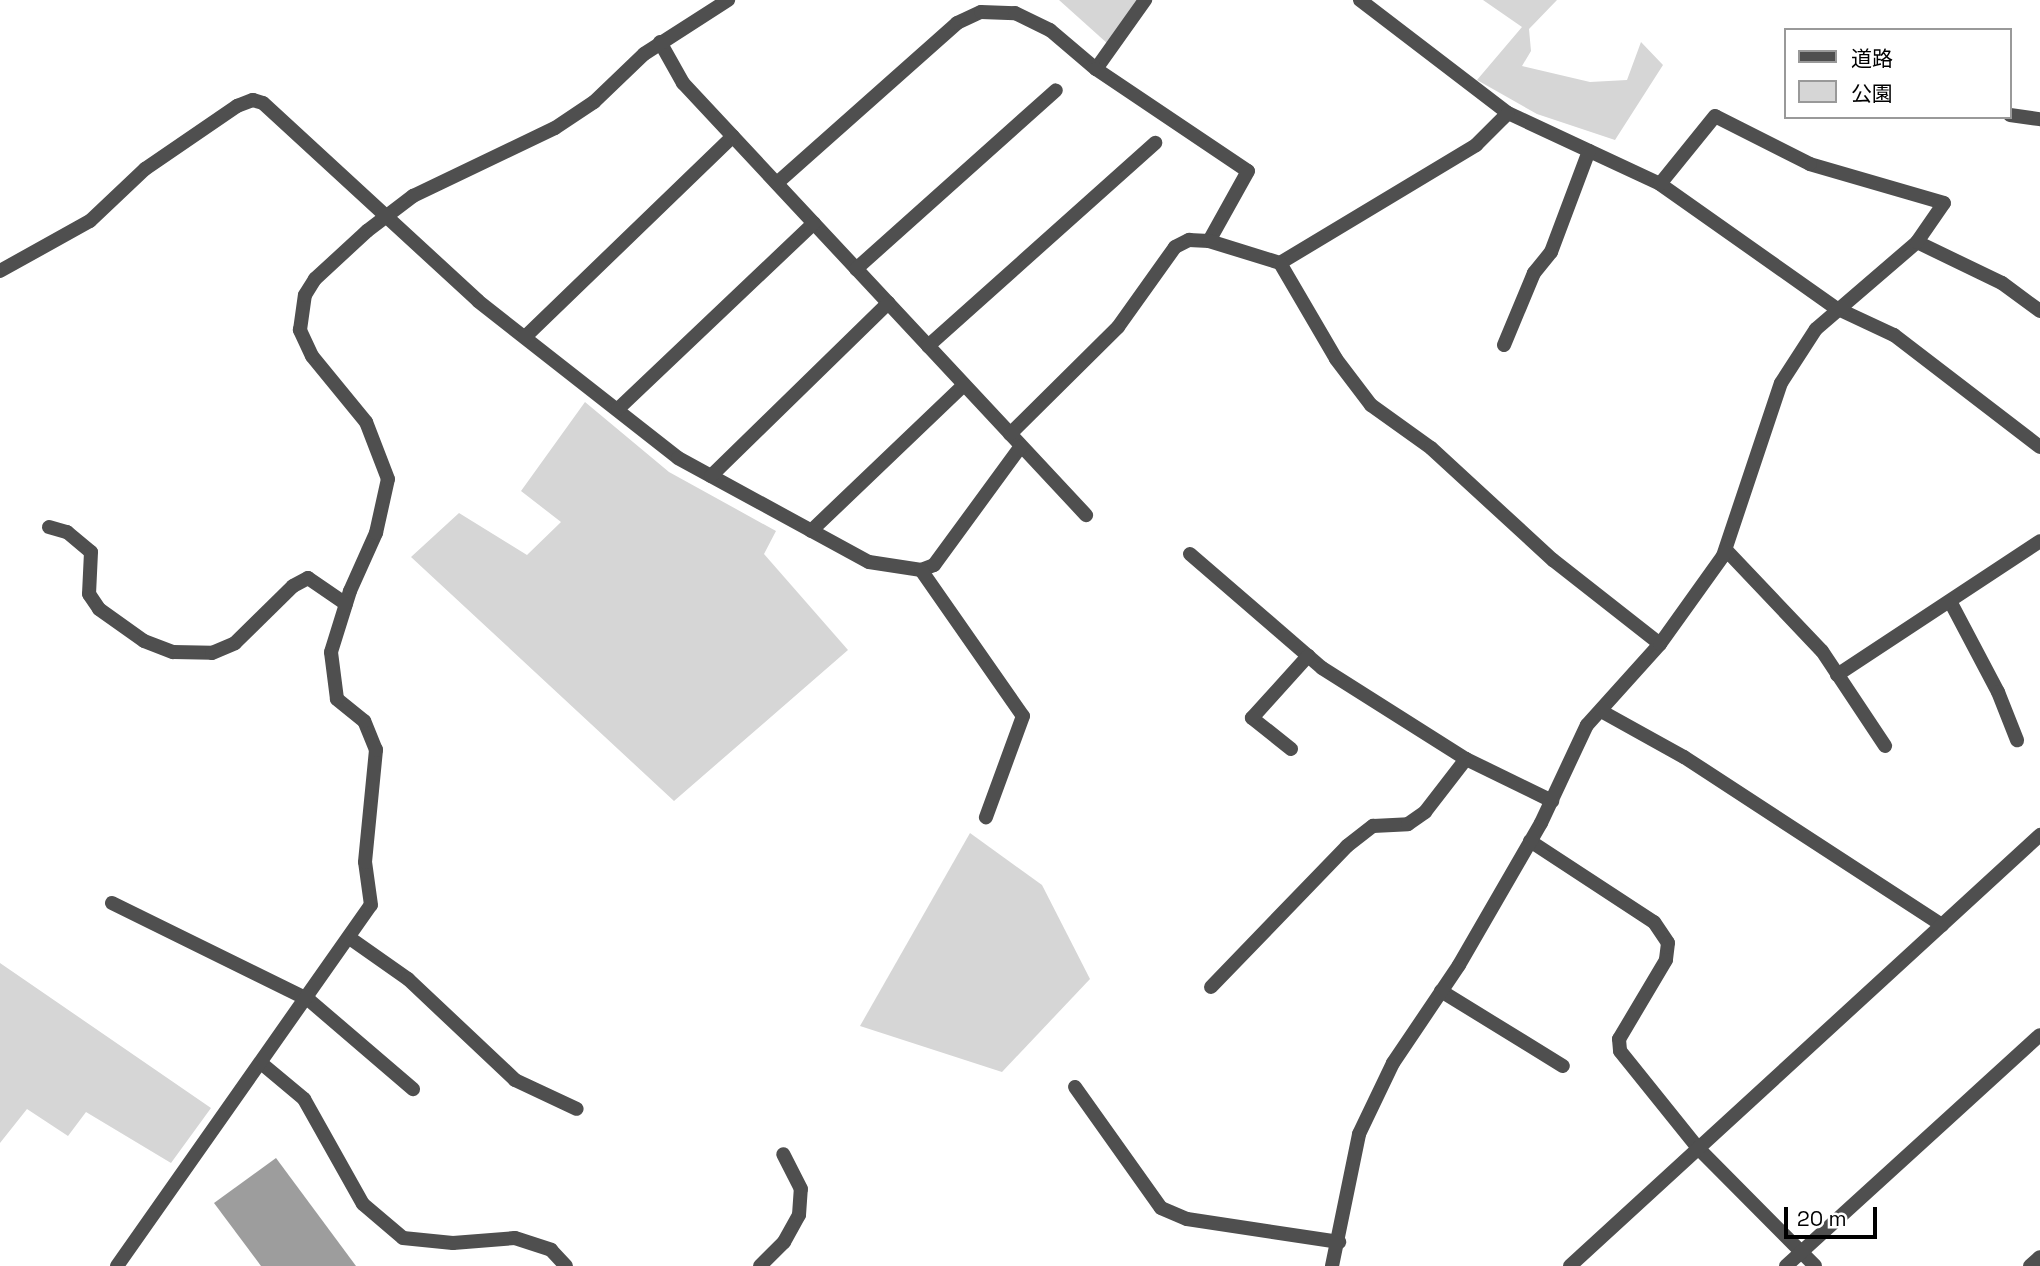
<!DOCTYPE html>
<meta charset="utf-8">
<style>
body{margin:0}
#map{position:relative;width:2040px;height:1266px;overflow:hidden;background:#fff;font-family:"Space Grotesk","Noto Sans JP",sans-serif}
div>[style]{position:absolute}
.green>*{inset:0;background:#d6d6d6}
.water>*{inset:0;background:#9d9d9d}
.street>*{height:14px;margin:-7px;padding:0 7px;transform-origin:7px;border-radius:7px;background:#4f4f4f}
span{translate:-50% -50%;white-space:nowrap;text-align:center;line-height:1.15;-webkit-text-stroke:5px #fff;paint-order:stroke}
.legend{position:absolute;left:1784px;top:28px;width:228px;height:91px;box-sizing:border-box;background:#fff;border:2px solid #999;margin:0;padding:9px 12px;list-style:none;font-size:21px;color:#000}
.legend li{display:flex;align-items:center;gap:14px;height:35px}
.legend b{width:35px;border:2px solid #999}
.scale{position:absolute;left:1784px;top:1207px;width:93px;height:32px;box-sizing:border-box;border:4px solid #000;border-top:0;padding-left:9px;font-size:21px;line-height:24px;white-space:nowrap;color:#000;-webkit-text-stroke:5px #fff;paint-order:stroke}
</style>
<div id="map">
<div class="green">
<i style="clip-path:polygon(1059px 0,1140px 0,1108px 44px)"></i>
<i style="clip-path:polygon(1483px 0,1557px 0,1529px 29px,1531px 51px,1522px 66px,1590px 82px,1627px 80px,1641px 42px,1663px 65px,1615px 140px,1537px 114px,1477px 80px,1522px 27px)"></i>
<i style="clip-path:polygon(585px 402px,669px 472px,776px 531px,764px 554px,848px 650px,674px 801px,411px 557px,459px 513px,527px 555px,561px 522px,521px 491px)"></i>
<i style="clip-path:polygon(970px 833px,1042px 885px,1090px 979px,1002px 1072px,860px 1026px)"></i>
<i style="clip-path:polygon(0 963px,211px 1108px,171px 1163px,86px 1112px,68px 1136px,27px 1109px,0 1143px)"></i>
</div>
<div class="water">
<i style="clip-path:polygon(276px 1158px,356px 1266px,261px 1266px,214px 1203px)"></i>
</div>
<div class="street">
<i style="left:1360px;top:0;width:186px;rotate:37.4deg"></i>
<i style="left:1508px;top:113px;width:168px;rotate:25deg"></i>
<i style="left:1660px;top:184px;width:215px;rotate:35.2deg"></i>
<i style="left:1836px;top:308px;width:64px;rotate:25deg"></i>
<i style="left:1894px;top:335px;width:184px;rotate:37.5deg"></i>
<i style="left:660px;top:42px;width:47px;rotate:60.7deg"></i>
<i style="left:683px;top:83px;width:591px;rotate:46.99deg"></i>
<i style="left:1096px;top:69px;width:85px;rotate:-54.6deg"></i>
<i style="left:2010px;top:115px;width:30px;rotate:8deg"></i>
<i style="left:777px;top:183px;width:241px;rotate:-41.6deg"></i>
<i style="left:957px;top:23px;width:26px;rotate:-25deg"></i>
<i style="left:981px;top:12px;width:34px;rotate:2deg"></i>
<i style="left:1015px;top:13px;width:39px;rotate:26deg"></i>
<i style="left:1050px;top:30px;width:60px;rotate:40.3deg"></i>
<i style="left:1096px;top:69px;width:183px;rotate:33.9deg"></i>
<i style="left:1248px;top:171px;width:80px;rotate:119.1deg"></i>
<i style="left:1917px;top:242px;width:94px;rotate:25.8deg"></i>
<i style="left:2002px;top:283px;width:47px;rotate:36.4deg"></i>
<i style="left:1280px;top:263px;width:229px;rotate:-31deg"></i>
<i style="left:1476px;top:145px;width:45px;rotate:-45deg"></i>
<i style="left:856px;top:269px;width:268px;rotate:-41.8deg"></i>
<i style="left:0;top:271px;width:103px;rotate:-29.1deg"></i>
<i style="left:90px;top:221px;width:76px;rotate:-43.4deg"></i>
<i style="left:145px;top:169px;width:112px;rotate:-34.4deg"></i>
<i style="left:237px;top:106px;width:17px;rotate:-21deg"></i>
<i style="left:253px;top:100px;width:10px;rotate:17deg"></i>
<i style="left:263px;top:103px;width:292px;rotate:42.6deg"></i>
<i style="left:478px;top:301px;width:254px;rotate:38.1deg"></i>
<i style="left:678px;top:458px;width:217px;rotate:28.6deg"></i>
<i style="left:869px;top:562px;width:53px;rotate:8.7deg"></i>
<i style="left:921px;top:570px;width:14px;rotate:-21deg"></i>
<i style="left:934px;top:565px;width:147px;rotate:-53.8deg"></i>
<i style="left:525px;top:337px;width:289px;rotate:-44deg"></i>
<i style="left:1504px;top:345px;width:78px;rotate:-67.4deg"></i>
<i style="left:1534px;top:273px;width:27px;rotate:-51deg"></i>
<i style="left:1551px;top:252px;width:108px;rotate:-69.4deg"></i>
<i style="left:928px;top:346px;width:305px;rotate:-41.8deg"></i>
<i style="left:618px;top:409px;width:270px;rotate:-43.5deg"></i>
<i style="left:1010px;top:434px;width:152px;rotate:-44.7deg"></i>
<i style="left:1118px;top:327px;width:98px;rotate:-54.5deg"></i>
<i style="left:1175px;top:247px;width:16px;rotate:-27deg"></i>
<i style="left:1189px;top:240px;width:20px;rotate:3deg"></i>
<i style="left:1209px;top:241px;width:74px;rotate:17.2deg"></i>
<i style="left:1280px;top:263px;width:111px;rotate:59.7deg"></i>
<i style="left:1336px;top:359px;width:58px;rotate:52.7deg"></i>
<i style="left:1371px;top:405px;width:74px;rotate:35.6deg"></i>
<i style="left:1431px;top:448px;width:166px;rotate:42.6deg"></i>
<i style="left:1553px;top:560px;width:136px;rotate:38.1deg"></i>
<i style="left:711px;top:476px;width:248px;rotate:-44.3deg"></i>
<i style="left:49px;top:527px;width:19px;rotate:16deg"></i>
<i style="left:67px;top:532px;width:31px;rotate:40deg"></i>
<i style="left:91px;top:552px;width:42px;rotate:92.7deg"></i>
<i style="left:89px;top:594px;width:18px;rotate:56deg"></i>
<i style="left:99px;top:609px;width:55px;rotate:35.4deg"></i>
<i style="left:144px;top:641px;width:31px;rotate:21deg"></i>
<i style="left:173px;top:652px;width:39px;rotate:1deg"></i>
<i style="left:212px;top:653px;width:25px;rotate:-23deg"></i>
<i style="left:235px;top:643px;width:81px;rotate:-44.5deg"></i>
<i style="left:293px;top:586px;width:17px;rotate:-28deg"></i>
<i style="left:308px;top:578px;width:46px;rotate:34.4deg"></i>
<i style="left:811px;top:531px;width:211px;rotate:-43.7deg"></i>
<i style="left:1726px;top:550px;width:139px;rotate:46.5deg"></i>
<i style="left:1822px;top:651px;width:114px;rotate:56.4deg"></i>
<i style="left:1190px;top:554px;width:174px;rotate:40.8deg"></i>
<i style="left:1322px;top:668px;width:170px;rotate:32.3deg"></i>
<i style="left:1466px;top:759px;width:96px;rotate:26deg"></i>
<i style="left:921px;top:570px;width:178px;rotate:55.1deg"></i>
<i style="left:1023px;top:716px;width:108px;rotate:110.1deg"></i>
<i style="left:1951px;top:603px;width:101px;rotate:62.2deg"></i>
<i style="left:1998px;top:692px;width:52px;rotate:68.4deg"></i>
<i style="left:1837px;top:675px;width:243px;rotate:-33.4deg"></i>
<i style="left:1601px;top:711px;width:95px;rotate:29deg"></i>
<i style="left:1684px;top:757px;width:308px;rotate:33.1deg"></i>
<i style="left:1291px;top:749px;width:50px;rotate:-141.5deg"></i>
<i style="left:1252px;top:718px;width:84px;rotate:-47.9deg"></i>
<i style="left:1530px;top:841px;width:148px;rotate:33.2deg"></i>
<i style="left:1654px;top:922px;width:25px;rotate:56deg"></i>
<i style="left:1668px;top:943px;width:17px;rotate:97deg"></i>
<i style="left:1666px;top:960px;width:92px;rotate:120.7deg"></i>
<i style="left:1619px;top:1039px;width:12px;rotate:85deg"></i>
<i style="left:1620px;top:1051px;width:124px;rotate:51.2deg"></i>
<i style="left:1698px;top:1148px;width:166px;rotate:45.2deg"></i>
<i style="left:112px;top:903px;width:220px;rotate:26.2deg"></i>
<i style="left:309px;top:1000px;width:137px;rotate:40.6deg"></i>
<i style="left:351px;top:939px;width:70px;rotate:35.1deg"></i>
<i style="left:408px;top:979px;width:147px;rotate:43.3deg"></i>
<i style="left:515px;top:1080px;width:68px;rotate:25.1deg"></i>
<i style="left:1211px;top:987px;width:196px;rotate:-46deg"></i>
<i style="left:1347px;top:846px;width:33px;rotate:-38deg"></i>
<i style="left:1373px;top:826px;width:35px;rotate:-3deg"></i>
<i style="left:1408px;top:824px;width:21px;rotate:-35deg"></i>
<i style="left:1425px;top:812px;width:67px;rotate:-52.3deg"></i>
<i style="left:1441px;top:991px;width:143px;rotate:31.6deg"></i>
<i style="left:261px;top:1063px;width:56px;rotate:39.9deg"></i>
<i style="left:304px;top:1099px;width:120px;rotate:60.7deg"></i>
<i style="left:363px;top:1204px;width:52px;rotate:40.4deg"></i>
<i style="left:403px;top:1238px;width:50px;rotate:5.7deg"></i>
<i style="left:453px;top:1243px;width:62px;rotate:-4.6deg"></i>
<i style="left:515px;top:1238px;width:38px;rotate:18deg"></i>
<i style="left:551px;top:1250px;width:22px;rotate:47deg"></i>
<i style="left:1075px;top:1087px;width:148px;rotate:54.6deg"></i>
<i style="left:1161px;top:1208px;width:28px;rotate:23deg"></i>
<i style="left:1187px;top:1219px;width:154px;rotate:8.6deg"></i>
<i style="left:117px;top:1266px;width:441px;rotate:-54.9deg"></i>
<i style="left:371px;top:905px;width:43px;rotate:-97.9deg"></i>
<i style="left:365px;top:862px;width:113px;rotate:-84.4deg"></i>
<i style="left:376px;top:750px;width:31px;rotate:-112deg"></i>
<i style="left:364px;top:721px;width:35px;rotate:-141deg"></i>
<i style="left:337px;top:699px;width:47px;rotate:-97.3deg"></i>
<i style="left:331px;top:652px;width:64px;rotate:-72.7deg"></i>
<i style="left:350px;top:591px;width:64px;rotate:-65.9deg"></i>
<i style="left:376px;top:533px;width:55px;rotate:-77.5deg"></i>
<i style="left:388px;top:479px;width:61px;rotate:-111.1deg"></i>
<i style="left:366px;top:422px;width:85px;rotate:-129.3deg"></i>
<i style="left:312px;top:356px;width:29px;rotate:-115deg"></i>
<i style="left:300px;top:330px;width:35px;rotate:-82deg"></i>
<i style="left:305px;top:295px;width:19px;rotate:-58deg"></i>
<i style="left:315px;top:279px;width:71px;rotate:-42.7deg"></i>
<i style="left:367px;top:231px;width:58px;rotate:-37.3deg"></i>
<i style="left:413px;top:196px;width:157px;rotate:-25.6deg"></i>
<i style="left:555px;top:128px;width:47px;rotate:-33.7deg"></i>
<i style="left:594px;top:102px;width:69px;rotate:-43.8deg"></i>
<i style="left:644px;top:54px;width:100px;rotate:-32.7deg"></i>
<i style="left:760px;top:1266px;width:34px;rotate:-45deg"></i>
<i style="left:784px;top:1242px;width:31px;rotate:-61deg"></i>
<i style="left:799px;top:1215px;width:26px;rotate:-86deg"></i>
<i style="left:801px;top:1189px;width:39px;rotate:-117deg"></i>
<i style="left:1332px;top:1266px;width:135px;rotate:-78.4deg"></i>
<i style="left:1359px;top:1134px;width:79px;rotate:-64.4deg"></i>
<i style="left:1393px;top:1063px;width:118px;rotate:-56deg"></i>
<i style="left:1459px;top:965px;width:164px;rotate:-60deg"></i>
<i style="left:1541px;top:823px;width:108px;rotate:-64.9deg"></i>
<i style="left:1587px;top:725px;width:109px;rotate:-48deg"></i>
<i style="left:1660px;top:644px;width:108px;rotate:-54.4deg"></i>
<i style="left:1723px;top:556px;width:182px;rotate:-71.5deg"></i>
<i style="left:1781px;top:383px;width:64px;rotate:-57.1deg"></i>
<i style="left:1816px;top:329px;width:133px;rotate:-40.7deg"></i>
<i style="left:1917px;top:242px;width:47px;rotate:-55.3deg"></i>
<i style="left:1944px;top:203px;width:140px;rotate:-163.8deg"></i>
<i style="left:1810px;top:164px;width:106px;rotate:-153.2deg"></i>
<i style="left:1715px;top:116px;width:87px;rotate:129deg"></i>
<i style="left:1570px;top:1266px;width:638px;rotate:-42.52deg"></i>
<i style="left:1786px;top:1266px;width:343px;rotate:-42.3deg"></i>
<i style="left:2030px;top:1266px;width:13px;rotate:-42deg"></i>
</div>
<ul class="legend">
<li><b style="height:9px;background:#4f4f4f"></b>道路</li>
<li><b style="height:19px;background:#d6d6d6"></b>公園</li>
</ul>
<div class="scale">20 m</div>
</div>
